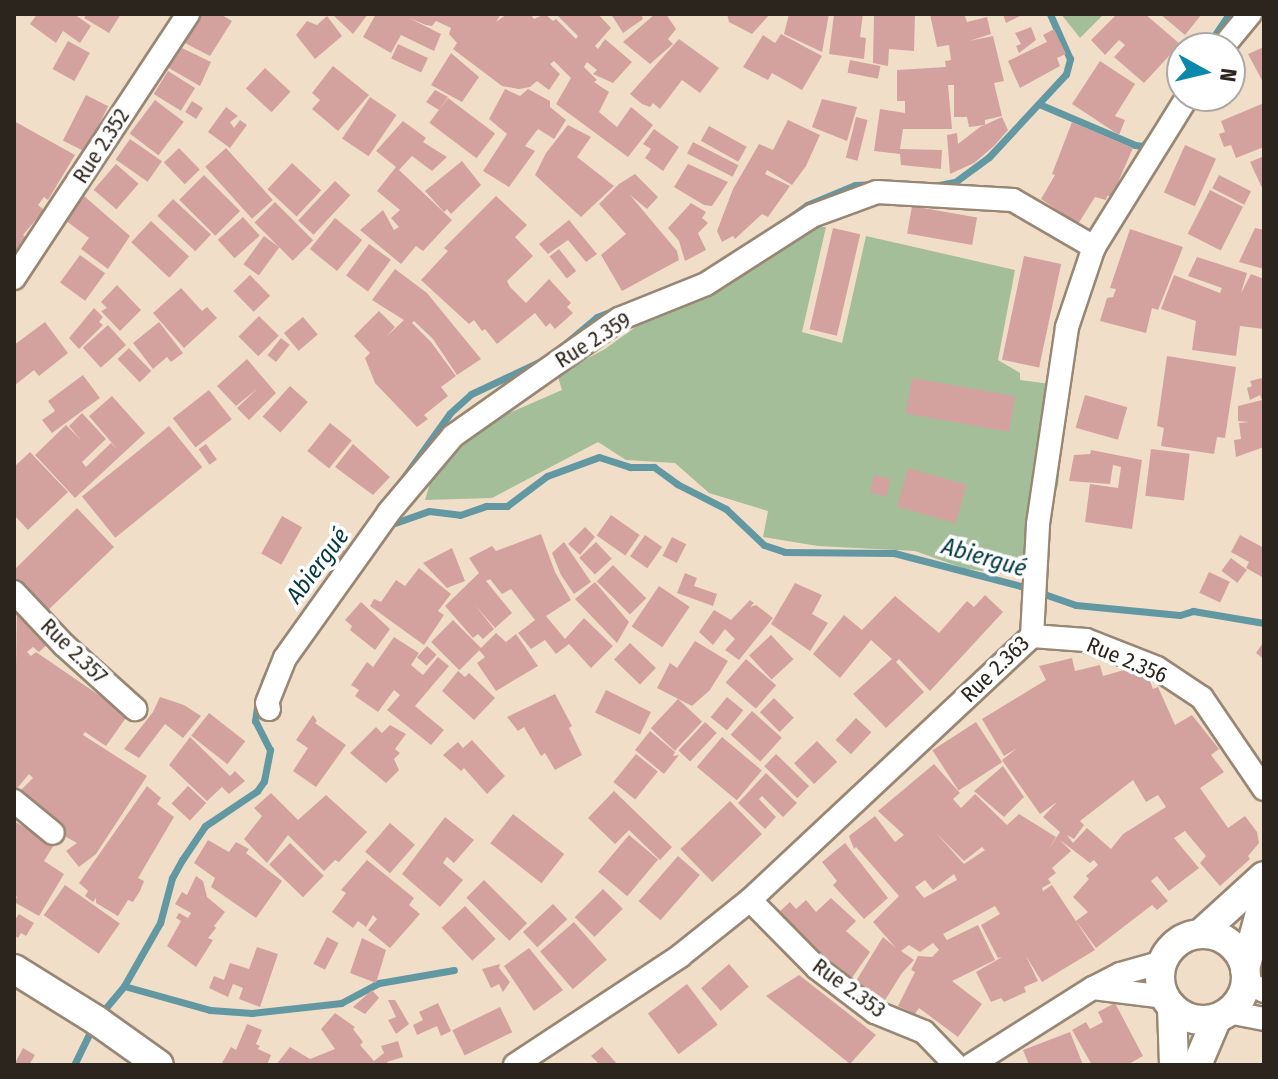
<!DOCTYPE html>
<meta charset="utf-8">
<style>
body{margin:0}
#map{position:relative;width:1278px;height:1079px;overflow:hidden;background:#f1dec9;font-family:"Fira Sans Condensed",sans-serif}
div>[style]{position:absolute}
.green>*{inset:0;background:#a3be99}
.stream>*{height:7px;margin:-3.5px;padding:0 3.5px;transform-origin:3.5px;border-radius:3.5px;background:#6198a2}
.building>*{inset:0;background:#d4a29e;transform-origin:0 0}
.roads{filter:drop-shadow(2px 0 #988774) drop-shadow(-2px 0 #988774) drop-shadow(0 2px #988774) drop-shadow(0 -2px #988774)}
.minor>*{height:22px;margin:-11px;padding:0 11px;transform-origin:11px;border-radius:11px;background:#fff}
.tertiary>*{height:28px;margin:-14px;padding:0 14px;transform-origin:14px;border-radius:14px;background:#fff}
.tertiary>.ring{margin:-14px;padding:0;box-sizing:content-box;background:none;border:28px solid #fff;border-radius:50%}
span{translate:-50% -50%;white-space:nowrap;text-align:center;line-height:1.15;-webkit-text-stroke:7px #fff;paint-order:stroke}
.street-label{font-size:22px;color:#2c251d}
.water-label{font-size:24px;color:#033a42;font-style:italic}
.frame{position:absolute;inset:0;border:16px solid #2c251d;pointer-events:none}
.north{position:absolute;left:1166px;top:32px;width:80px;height:80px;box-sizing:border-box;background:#fff;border:2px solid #aba8a5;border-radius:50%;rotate:98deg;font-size:22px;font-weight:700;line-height:32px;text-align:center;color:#2c251d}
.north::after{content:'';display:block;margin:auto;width:28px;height:36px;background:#0a89ab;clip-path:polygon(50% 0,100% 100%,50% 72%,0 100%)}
</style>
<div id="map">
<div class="green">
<i style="clip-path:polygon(1061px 14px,1104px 14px,1080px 38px)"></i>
<i style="clip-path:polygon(810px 227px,826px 227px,802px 332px,842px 343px,866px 236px,1015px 270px,998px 360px,1020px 373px,1020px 380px,1066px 386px,1058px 486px,1044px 513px,1038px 549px,1022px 577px,963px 568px,915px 551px,818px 546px,763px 537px,768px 511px,709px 493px,675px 463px,626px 460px,598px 442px,492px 498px,425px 500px,431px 480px,472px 436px,507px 414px,562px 390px,558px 377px,566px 370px,605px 349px,662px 308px,721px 289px,789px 237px)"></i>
</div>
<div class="stream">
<i style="left:1206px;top:48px;width:41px;rotate:-55.9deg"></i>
<i style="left:1039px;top:104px;width:104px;rotate:23.1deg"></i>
<i style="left:1135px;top:145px;width:8px;rotate:7deg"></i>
<i style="left:1143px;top:146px;width:13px;rotate:-51deg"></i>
<i style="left:934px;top:186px;width:21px;rotate:-11deg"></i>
<i style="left:955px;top:182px;width:42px;rotate:-36.3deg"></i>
<i style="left:989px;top:157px;width:113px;rotate:-47.1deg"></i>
<i style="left:1066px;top:74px;width:16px;rotate:-75deg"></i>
<i style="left:1070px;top:59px;width:49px;rotate:-114deg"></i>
<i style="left:781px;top:224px;width:32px;rotate:-36deg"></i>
<i style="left:807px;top:205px;width:52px;rotate:-22.6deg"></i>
<i style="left:855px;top:185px;width:43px;rotate:-2.7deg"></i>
<i style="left:560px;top:348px;width:48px;rotate:-40deg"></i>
<i style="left:597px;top:317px;width:67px;rotate:-22deg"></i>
<i style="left:399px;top:484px;width:87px;rotate:-54.3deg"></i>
<i style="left:450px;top:413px;width:28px;rotate:-42deg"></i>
<i style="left:471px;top:394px;width:80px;rotate:-25.3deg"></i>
<i style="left:389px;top:525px;width:42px;rotate:-19.3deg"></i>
<i style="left:429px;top:511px;width:31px;rotate:7deg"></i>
<i style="left:460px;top:515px;width:28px;rotate:-19deg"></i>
<i style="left:486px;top:506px;width:21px"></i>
<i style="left:507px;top:506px;width:50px;rotate:-36.9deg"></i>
<i style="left:547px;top:476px;width:55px;rotate:-20.1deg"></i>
<i style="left:599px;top:457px;width:33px;rotate:18deg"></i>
<i style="left:630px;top:467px;width:24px"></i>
<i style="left:654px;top:467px;width:29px;rotate:36deg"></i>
<i style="left:677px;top:484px;width:55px;rotate:27deg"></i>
<i style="left:726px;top:509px;width:52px;rotate:43.5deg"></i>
<i style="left:764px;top:545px;width:22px;rotate:18deg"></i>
<i style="left:785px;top:552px;width:109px;rotate:0.5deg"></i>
<i style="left:894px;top:553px;width:131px;rotate:14.6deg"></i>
<i style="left:1021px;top:586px;width:58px;rotate:19.1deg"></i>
<i style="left:1076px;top:605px;width:104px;rotate:5.5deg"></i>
<i style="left:1180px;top:615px;width:14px;rotate:-17deg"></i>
<i style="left:1193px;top:611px;width:72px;rotate:9.6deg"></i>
<i style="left:264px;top:681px;width:27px;rotate:-66deg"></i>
<i style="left:124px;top:986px;width:89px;rotate:15.6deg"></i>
<i style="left:210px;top:1010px;width:42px;rotate:4.1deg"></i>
<i style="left:252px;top:1013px;width:90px;rotate:-6.4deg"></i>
<i style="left:341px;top:1003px;width:43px;rotate:-27.8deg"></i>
<i style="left:379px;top:983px;width:76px;rotate:-9.8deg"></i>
<i style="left:99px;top:1016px;width:39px;rotate:-50deg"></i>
<i style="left:124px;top:986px;width:73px;rotate:-60.3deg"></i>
<i style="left:160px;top:923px;width:47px;rotate:-75.1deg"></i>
<i style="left:172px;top:878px;width:21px;rotate:-61deg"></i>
<i style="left:182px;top:860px;width:41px;rotate:-55.9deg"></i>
<i style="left:205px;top:826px;width:63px;rotate:-33.9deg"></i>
<i style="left:257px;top:791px;width:12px;rotate:-55deg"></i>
<i style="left:264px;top:781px;width:32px;rotate:-79deg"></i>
<i style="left:270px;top:750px;width:33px;rotate:-117deg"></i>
<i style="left:255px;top:721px;width:21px;rotate:-82deg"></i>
<i style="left:74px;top:1065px;width:43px;rotate:-64deg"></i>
</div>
<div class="building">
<i style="clip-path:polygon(37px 14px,74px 14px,91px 26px,80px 43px,63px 31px,56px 43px,30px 24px)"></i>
<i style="clip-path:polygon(87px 14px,121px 14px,109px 33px,84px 18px)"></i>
<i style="clip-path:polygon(198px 14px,220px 14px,232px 21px,210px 56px,181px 41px)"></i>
<i style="clip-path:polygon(332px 14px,368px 14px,353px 34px)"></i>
<i style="clip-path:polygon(376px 14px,501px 14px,496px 22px,507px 14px,530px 14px,534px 19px,545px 14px,553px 21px,556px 19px,576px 39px,578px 36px,556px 14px,598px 14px,611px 28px,595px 46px,598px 49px,605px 39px,632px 62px,613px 83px,593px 74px,597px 70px,587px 62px,584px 67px,597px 80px,594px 82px,609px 92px,599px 112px,617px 127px,631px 107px,653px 125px,628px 157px,556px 104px,571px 78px,554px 61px,550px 64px,560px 74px,549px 90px,537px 81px,530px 87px,519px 89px,502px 86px,453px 49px,457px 43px,449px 34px,451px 28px,436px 21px,432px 26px,426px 25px,409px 18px,441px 34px,434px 51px,401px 35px,391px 53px,363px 37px)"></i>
<i style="clip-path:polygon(611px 14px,641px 14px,643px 19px,623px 33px)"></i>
<i style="clip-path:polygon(655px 14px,666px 14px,676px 29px,668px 39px,673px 44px,650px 64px,623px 42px)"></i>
<i style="clip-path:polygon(727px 14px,770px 14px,752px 34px,729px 22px)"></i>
<i style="clip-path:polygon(789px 14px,829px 14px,822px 52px,784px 34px)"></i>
<i style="clip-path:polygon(834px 14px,863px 14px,860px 37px,866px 38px,864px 59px,829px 54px)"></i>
<i style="clip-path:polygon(874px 14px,915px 14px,914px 51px,889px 49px,888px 66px,873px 63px)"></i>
<i style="clip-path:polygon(930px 14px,964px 14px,967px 22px,987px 17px,991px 34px,969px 41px,993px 36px,1004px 81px,994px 83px,1002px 116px,985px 120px,985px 125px,969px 127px,967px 117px,954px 117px,954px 85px,948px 85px,952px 129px,903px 129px,900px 149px,942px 150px,941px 169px,901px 165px,900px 154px,874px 151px,880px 109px,905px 113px,905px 101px,897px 101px,897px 70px,946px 67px,945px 61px,951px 60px,949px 45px,937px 47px)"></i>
<i style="clip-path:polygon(1003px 14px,1024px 14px,1006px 23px)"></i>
<i style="clip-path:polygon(1117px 14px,1145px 14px,1180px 44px,1144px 83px,1114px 57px,1125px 45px,1119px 40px,1105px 55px,1091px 40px)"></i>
<i style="clip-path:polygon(1160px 14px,1202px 14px,1185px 35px)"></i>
<i style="clip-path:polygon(327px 16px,342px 36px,315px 59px,296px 35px,307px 21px,317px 25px)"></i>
<i style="clip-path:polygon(1031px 27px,1036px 40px,1019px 53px,1016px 46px,1021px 44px,1015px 33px)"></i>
<i style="clip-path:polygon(1054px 29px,1066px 54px,1057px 58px,1060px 66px,1020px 88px,1008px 61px,1047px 42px,1043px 35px)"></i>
<i style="clip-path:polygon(781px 34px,822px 56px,802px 90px,772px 73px,768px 80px,743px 67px,763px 35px,775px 43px)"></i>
<i style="clip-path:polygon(679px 39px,719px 68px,700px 93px,682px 80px,660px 109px,653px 103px,650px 107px,642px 104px,630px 94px)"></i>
<i style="left:68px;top:41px;width:25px;height:32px;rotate:29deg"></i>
<i style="left:398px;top:44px;width:33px;height:16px;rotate:25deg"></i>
<i style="clip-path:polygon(1264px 47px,1264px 84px,1248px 54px)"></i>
<i style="clip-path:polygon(182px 48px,211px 62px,200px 86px,167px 67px)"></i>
<i style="clip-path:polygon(451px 53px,479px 77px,462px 102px,431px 85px)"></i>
<i style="left:850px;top:60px;width:31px;height:13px;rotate:11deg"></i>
<i style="clip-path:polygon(1100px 61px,1135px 84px,1115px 116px,1125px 120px,1119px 135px,1072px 104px)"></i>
<i style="clip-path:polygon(333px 66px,369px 95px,338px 131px,312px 109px,320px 100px,312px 93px)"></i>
<i style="left:265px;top:68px;width:35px;height:28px;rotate:43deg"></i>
<i style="left:168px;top:71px;width:32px;height:27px;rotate:32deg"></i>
<i style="clip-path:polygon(505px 89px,520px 96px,528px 89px,550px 101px,550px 107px,566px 120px,554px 139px,538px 129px,525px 146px,535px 151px,509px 187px,483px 171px,507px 134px,489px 119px)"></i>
<i style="clip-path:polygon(435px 90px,448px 97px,439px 110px,426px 102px)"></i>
<i style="left:86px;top:95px;width:25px;height:51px;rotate:27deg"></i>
<i style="left:370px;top:97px;width:32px;height:50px;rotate:34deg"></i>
<i style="left:448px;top:98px;width:59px;height:31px;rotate:37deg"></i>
<i style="clip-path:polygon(822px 99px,857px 107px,847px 141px,812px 127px)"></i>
<i style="left:155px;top:100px;width:36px;height:42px;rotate:37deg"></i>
<i style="left:192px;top:101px;width:13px;height:13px;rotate:32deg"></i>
<i style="clip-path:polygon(1264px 103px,1264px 147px,1236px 158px,1231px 145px,1224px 147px,1219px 134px,1225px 132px,1221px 121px)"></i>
<i style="clip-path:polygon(226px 107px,238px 116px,230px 122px,234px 128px,240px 120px,247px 125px,230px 148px,208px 132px)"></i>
<i style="left:856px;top:117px;width:12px;height:42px;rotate:14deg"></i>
<i style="clip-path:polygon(1002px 117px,1008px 130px,994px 146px,974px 163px,950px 174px,947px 135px,957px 133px,958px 144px,980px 127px)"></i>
<i style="clip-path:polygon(788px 120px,820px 135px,806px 166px,792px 185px,767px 170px,765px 174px,790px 186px,768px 217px,762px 214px,735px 239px,733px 236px,722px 242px,717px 231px,733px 189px,759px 144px,773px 150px)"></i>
<i style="clip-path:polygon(14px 121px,75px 155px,48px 200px,44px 197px,38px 205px,44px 210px,23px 235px,30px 240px,20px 254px,14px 249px)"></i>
<i style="clip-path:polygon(403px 121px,426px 138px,423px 142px,447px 157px,432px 171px,412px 156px,399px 170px,452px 220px,423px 251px,416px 246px,401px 264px,360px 230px,383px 210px,394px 230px,399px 227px,391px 218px,400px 210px,377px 191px,396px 167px,376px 151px)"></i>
<i style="clip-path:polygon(1072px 122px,1133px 148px,1112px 196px,1107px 196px,1106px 200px,1095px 197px,1078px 224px,1041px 199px,1055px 175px,1052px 174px)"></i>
<i style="clip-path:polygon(568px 125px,591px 137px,577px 157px,614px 186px,581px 217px,535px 175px,546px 153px)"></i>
<i style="left:709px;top:126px;width:43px;height:17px;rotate:29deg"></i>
<i style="clip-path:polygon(654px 129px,679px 147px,663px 171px,645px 158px,651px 149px,643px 144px)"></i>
<i style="left:130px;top:139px;width:39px;height:25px;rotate:35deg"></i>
<i style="left:693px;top:142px;width:51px;height:13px;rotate:27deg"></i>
<i style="left:1185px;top:145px;width:34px;height:52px;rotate:24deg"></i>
<i style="left:179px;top:148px;width:30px;height:21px;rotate:46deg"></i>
<i style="left:226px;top:148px;width:70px;height:28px;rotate:48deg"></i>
<i style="clip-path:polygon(1264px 156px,1264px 192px,1250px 162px)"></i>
<i style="clip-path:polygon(462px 161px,481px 185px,451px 214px,447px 209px,444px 212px,425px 191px)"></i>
<i style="left:292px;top:163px;width:40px;height:36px;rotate:43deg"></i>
<i style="left:116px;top:164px;width:30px;height:34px;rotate:41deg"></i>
<i style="clip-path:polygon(688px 164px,728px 182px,712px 206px,704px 205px,674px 187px)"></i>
<i style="clip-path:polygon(635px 174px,658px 197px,647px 209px,630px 195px,677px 251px,679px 260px,622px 291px,601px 255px,626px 234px,599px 204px,619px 184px)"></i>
<i style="left:204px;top:175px;width:51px;height:35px;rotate:45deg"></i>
<i style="left:1219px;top:175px;width:36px;height:15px;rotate:27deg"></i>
<i style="left:335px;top:181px;width:21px;height:54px;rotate:43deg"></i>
<i style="left:1210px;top:190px;width:37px;height:49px;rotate:27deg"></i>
<i style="clip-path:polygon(83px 195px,130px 236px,108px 269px,81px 249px,89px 238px,65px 220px)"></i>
<i style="clip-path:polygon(496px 196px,527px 225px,515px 237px,533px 256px,507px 281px,510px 287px,526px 303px,549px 279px,571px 303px,567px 307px,573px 313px,555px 329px,550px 323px,546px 327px,535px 313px,497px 344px,485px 329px,482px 331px,474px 320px,469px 324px,421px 280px,448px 251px,444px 248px)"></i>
<i style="left:173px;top:199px;width:52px;height:23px;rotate:43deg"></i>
<i style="left:275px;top:202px;width:54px;height:29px;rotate:45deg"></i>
<i style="clip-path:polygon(691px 203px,706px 212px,702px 218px,708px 223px,698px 233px,706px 250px,685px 261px,679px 241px,668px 228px)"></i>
<i style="left:912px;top:206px;width:66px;height:28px;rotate:10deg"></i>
<i style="left:243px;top:217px;width:25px;height:34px;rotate:48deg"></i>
<i style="left:335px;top:218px;width:35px;height:40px;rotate:39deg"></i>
<i style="clip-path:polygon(569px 220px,597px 254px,586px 262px,568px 240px,548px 254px,539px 244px)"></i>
<i style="left:151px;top:221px;width:52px;height:29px;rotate:43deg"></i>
<i style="left:833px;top:228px;width:28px;height:104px;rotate:13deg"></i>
<i style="clip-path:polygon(1255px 228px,1264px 230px,1264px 269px,1239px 262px)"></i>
<i style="clip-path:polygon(1130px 229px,1183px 247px,1158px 310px,1152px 308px,1146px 333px,1100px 321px,1107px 298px,1113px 297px,1116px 289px,1110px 288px)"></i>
<i style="left:264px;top:236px;width:19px;height:35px;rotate:36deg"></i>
<i style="left:369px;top:244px;width:27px;height:39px;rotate:36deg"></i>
<i style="left:559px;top:249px;width:28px;height:12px;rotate:52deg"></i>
<i style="left:80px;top:255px;width:31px;height:34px;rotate:36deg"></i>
<i style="left:1024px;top:256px;width:38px;height:106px;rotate:12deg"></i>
<i style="clip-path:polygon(1197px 257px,1247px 273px,1241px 293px,1251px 274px,1264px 279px,1264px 329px,1240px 326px,1236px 356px,1192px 350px,1196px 321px,1161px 309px,1174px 275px,1220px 293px,1222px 288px,1188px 276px)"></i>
<i style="clip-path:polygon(395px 269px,427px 293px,481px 359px,457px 375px,433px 339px,414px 321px,412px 323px,431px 342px,456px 376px,441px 387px,448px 396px,424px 415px,428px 419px,417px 427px,375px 383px,365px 358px,370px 353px,354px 336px,379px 311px,395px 327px,386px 337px,404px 320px,372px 300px)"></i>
<i style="left:250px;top:275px;width:29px;height:23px;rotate:46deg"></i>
<i style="clip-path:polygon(117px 285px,141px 310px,120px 331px,101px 311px,107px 308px,101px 302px)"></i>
<i style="clip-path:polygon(181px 288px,202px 311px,207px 307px,217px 318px,184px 348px,153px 313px)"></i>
<i style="clip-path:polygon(94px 308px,103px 317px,99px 322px,103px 325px,79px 349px,69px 338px)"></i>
<i style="left:259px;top:316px;width:28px;height:29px;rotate:45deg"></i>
<i style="left:303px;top:317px;width:23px;height:25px;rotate:50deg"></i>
<i style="clip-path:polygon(45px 322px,68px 353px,39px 376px,34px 370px,14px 386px,14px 345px)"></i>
<i style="clip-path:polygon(159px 322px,183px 353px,171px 362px,167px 357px,153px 369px,133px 343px)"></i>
<i style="left:108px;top:325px;width:27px;height:34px;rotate:48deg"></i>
<i style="left:281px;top:338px;width:11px;height:22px;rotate:38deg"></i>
<i style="left:129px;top:348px;width:32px;height:16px;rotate:46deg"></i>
<i style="clip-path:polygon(1167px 356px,1236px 367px,1225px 438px,1217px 437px,1214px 454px,1161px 446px,1164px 428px,1157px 426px)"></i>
<i style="clip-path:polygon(247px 359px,276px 393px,249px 420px,237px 408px,258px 388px,236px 406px,217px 386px)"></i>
<i style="clip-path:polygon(83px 375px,100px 398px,52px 433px,42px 420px,55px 411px,48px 401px)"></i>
<i style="left:912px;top:378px;width:105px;height:36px;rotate:10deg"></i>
<i style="clip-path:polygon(1262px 378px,1264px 447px,1236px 457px,1234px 440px,1241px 439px,1239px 423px,1249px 422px,1238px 421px,1238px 406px,1262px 400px,1260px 395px,1250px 400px,1247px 388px,1252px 386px,1250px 381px)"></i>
<i style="left:290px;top:386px;width:24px;height:41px;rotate:42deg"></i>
<i style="left:209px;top:390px;width:37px;height:46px;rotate:52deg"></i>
<i style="left:1085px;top:395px;width:44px;height:34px;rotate:16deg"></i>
<i style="clip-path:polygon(112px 396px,145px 433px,75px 498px,35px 455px,66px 425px,81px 440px,69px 426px,82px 413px,106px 439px,82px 462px,86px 467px,111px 443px,117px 449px,89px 416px)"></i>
<i style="left:330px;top:423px;width:28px;height:36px;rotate:39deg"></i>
<i style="left:169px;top:426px;width:53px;height:112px;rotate:51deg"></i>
<i style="left:206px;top:444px;width:19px;height:9px;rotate:55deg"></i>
<i style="clip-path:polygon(353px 444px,390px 477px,373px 495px,335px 467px)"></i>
<i style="left:1151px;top:449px;width:39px;height:47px;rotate:7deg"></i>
<i style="clip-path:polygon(1091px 450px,1142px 460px,1132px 529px,1085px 522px,1090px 484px,1118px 488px,1121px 467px,1113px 465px,1110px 484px,1069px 481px,1074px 455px,1090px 454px)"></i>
<i style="clip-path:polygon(30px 452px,68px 492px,28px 530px,14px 515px,14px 467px)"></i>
<i style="left:908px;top:468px;width:61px;height:40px;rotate:16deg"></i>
<i style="left:874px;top:475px;width:17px;height:18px;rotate:13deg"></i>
<i style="clip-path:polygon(77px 508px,114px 547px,43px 615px,14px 585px,14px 570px)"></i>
<i style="left:611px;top:515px;width:35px;height:25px;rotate:35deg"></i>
<i style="left:282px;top:516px;width:23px;height:43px;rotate:29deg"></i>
<i style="clip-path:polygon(585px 527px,595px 537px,580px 555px,568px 544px)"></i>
<i style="clip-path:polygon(541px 534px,555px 572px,571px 600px,546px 616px,565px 639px,584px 618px,613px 646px,591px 668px,569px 644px,556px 654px,545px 640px,531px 649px,518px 633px,535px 620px,511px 589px,502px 594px,490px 579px,486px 581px,512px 613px,495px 628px,475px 605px,494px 629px,483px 639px,478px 634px,473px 638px,445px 606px,479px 573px,469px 558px,492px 546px,496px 551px)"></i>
<i style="left:645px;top:535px;width:21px;height:26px;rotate:35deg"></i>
<i style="clip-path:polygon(1240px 535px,1264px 548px,1264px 578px,1246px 568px,1249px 562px,1231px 552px)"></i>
<i style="left:672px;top:537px;width:16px;height:21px;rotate:27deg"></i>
<i style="clip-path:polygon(564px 542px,591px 582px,574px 594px,561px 575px,552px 553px)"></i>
<i style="left:596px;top:542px;width:23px;height:23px;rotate:47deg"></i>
<i style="left:331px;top:543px;width:19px;height:24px;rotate:28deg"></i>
<i style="clip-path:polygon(452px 548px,465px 581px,447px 588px,423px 563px)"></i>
<i style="left:1231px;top:558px;width:20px;height:16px;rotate:37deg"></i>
<i style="left:613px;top:565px;width:47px;height:23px;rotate:45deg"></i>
<i style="clip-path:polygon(419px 568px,451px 594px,438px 611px,444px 615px,424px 645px,370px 606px,374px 599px,381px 602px,396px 580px,405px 586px)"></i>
<i style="left:1209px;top:572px;width:23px;height:23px;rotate:25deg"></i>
<i style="clip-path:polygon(685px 573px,697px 578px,694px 586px,717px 594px,713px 606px,677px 593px)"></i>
<i style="clip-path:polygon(595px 582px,629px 622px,617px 643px,575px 599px)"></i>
<i style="clip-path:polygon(795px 583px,822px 595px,812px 614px,828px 623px,810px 651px,771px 624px)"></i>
<i style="left:659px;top:586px;width:37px;height:49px;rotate:34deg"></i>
<i style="clip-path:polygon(985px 595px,1003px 612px,930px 691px,899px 659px,896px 662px,924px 692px,886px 728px,853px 694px,892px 659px,871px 640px,840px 678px,813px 654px,844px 615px,862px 630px,895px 596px,939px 633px,967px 601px,974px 607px)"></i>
<i style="clip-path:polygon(750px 600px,754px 603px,750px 607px,756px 605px,773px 618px,739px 660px,725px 650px,735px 639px,725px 629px,713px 645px,699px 632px,714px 610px,731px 620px)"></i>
<i style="clip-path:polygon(361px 602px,390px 629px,375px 650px,350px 630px,352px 626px,345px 620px)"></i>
<i style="clip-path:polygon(17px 607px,50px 642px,39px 652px,33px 647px,27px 652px,31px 656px,36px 652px,128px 715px,106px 746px,85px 732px,83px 735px,147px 776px,96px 854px,79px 867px,66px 851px,77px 843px,61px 834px,19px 792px,33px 778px,29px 774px,14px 792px)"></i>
<i style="left:453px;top:620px;width:40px;height:31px;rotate:45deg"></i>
<i style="clip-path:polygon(496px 633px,506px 642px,516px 634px,538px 666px,496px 691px,477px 663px,485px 657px,479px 650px)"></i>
<i style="left:771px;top:635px;width:33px;height:30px;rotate:47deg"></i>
<i style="clip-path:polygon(394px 637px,419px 653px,411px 665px,423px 675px,438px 657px,449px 666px,415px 706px,444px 730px,431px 745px,387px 710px,400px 695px,394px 690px,378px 712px,355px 696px,359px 690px,351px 685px,367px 662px,373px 667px)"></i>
<i style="clip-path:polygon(695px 641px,728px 661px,710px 690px,692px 706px,657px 688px,670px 663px,677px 668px)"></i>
<i style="clip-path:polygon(1264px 641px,1264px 659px,1256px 653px)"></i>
<i style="left:630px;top:643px;width:36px;height:23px;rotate:44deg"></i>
<i style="left:427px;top:646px;width:13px;height:15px;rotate:42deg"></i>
<i style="clip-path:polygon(evenodd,1072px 658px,1075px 671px,1100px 665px,1103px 676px,1138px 666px,1141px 675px,1147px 673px,1153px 689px,1158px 687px,1175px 725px,1192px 715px,1219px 749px,1211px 755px,1224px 772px,1200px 788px,1228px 828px,1245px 816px,1257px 832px,1259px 843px,1248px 856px,1250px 859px,1220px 886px,1200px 863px,1206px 856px,1185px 831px,1174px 838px,1199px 868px,1169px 891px,1157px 876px,1151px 881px,1168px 901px,1157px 910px,1152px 905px,1096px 948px,1076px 921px,1088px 912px,1073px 897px,1089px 879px,1086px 876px,1098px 865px,1094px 860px,1090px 863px,1060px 840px,1071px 851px,1052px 868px,1056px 873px,1048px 879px,1051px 883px,1042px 888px,1043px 891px,1052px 885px,1095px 950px,1042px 982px,1026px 956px,1038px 981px,1024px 987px,1026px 992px,1004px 1002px,1001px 998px,991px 1002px,976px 972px,1002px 957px,998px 958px,981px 925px,1000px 914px,995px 906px,943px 934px,947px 940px,978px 925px,995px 960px,952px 981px,982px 1004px,958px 1037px,919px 1008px,915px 1014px,898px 1006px,915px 972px,911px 970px,918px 956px,932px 957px,939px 950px,933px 943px,920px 952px,909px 945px,901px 951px,914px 960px,902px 973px,882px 1005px,853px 986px,883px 937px,896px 948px,873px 922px,899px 896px,856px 847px,854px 849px,849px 836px,875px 816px,895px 842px,904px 835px,878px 811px,934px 764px,960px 793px,953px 799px,961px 808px,975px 794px,1007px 825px,1019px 814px,1056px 837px,1048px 850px,1060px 832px,1043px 817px,1057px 802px,1040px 814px,1002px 760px,1017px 748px,1004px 756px,982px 719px,1046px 680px,1039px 666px,1072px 658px,1133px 780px,1146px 802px,1158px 795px,1166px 807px,1123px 834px,1111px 849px,1087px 828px,1073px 843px,1067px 835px,1074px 839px,1084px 825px,1080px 821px,1133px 780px,1072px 658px,936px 833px,964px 861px,982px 847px,985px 850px,964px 864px,936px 833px,1072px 658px,954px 874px,957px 880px,924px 898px,915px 887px,925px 880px,933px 890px,954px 874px)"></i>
<i style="left:746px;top:659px;width:40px;height:31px;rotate:41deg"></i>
<i style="clip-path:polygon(458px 671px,465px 677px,469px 673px,495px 698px,474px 720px,442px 691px)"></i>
<i style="left:606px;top:690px;width:50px;height:25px;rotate:26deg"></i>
<i style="clip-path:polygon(555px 694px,572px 726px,569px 728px,582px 755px,555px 770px,545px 753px,541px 756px,524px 727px,518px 731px,507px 717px)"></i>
<i style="clip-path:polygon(160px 697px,184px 705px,201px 716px,183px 738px,165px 724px,139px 758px,124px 749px,153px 712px)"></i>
<i style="left:727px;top:697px;width:21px;height:26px;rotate:39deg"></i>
<i style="left:774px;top:698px;width:28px;height:20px;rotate:45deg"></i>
<i style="left:678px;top:699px;width:33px;height:40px;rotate:43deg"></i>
<i style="left:752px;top:711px;width:40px;height:32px;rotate:42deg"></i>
<i style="left:209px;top:713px;width:46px;height:29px;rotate:38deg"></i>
<i style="clip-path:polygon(313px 715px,317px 721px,315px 723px,346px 745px,316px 787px,293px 771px,308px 748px,296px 740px)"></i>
<i style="left:856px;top:718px;width:21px;height:30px;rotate:43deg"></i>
<i style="left:705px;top:722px;width:16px;height:39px;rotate:43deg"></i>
<i style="left:976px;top:722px;width:48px;height:52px;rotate:57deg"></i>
<i style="clip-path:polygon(390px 725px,406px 734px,395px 749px,400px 753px,394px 759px,399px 770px,386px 783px,350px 753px,376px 727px,382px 733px)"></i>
<i style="clip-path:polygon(650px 731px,675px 752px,673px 756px,679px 755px,664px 774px,635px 750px)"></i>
<i style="clip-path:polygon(190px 737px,230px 776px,235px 771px,245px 781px,229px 794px,222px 787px,207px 801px,169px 765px)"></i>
<i style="left:722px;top:737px;width:52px;height:39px;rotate:40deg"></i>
<i style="clip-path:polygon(472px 740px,505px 776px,487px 794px,464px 768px,461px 771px,443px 755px,458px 742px,463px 748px)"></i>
<i style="left:817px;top:741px;width:29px;height:32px;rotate:46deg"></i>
<i style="left:636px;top:754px;width:28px;height:36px;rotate:39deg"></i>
<i style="left:776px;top:754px;width:46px;height:17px;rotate:44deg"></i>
<i style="clip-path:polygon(1003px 766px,1024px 797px,1004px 817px,974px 791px)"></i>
<i style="clip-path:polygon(766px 773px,797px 803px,783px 817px,762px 796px,759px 799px,776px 817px,765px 829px,738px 803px)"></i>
<i style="clip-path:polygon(147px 786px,161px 798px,157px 804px,174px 817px,138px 878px,144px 881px,140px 891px,133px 902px,128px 900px,118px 916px,96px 903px,96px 898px,93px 902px,85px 896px,88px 891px,79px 883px)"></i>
<i style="left:188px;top:786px;width:25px;height:24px;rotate:43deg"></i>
<i style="clip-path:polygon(614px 791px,672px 847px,660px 860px,629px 830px,615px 844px,588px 818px)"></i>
<i style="clip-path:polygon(271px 793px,298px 820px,326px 795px,367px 832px,339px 862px,335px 860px,324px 871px,288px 835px,267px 863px,244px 839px,262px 816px,254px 808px)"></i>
<i style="left:730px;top:801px;width:46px;height:69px;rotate:46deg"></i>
<i style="left:513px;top:814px;width:65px;height:37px;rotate:38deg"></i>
<i style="clip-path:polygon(445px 817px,474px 840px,454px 863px,447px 857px,443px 863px,463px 880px,440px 907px,402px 874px)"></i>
<i style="clip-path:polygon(14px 821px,54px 845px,44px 861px,64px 874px,39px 916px,14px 902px,17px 897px,14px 895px)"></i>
<i style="left:390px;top:823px;width:33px;height:38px;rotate:41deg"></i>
<i style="left:629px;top:835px;width:38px;height:48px;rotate:40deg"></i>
<i style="clip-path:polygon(208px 840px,229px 852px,236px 842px,249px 849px,246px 853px,282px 881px,256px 918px,211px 887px,215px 878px,194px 863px)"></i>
<i style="left:290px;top:843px;width:47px;height:30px;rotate:44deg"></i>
<i style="clip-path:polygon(845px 843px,888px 898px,864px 919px,833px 885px,837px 881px,822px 862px)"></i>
<i style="left:678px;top:856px;width:29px;height:60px;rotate:41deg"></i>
<i style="clip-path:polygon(367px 860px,414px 898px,409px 905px,420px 914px,390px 948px,368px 930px,377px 919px,373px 915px,366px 927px,358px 921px,353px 928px,332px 912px,346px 893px,341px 890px)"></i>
<i style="clip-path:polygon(196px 876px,203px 881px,207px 897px,225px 912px,214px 926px,216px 928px,208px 938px,213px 940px,196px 967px,167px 946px,181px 921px,176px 918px,179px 913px,188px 918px,191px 913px,175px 904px,182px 892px,187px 895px)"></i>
<i style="left:484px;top:880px;width:61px;height:25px;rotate:45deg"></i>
<i style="left:65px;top:885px;width:67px;height:37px;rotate:35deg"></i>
<i style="left:603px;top:889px;width:28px;height:40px;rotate:45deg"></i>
<i style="clip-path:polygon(831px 898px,856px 921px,846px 931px,870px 952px,849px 982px,821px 958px,779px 912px,790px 902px,796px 909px,806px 900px,816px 912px)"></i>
<i style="left:553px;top:904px;width:21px;height:41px;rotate:47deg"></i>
<i style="left:465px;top:906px;width:45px;height:32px;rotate:47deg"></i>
<i style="clip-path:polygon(19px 914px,34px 923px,26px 936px,21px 933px,18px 938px,14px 935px,14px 921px)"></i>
<i style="left:574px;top:922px;width:50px;height:45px;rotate:49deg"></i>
<i style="left:327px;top:937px;width:13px;height:30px;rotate:27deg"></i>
<i style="clip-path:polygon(362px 938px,386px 950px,376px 983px,350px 973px)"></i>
<i style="clip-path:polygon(257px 947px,278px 954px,260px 1007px,239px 999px,243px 988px,233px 984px,228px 997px,209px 988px,214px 976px,224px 980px,230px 963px,249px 969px)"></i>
<i style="clip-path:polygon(529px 948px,563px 990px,534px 1011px,504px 966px)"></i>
<i style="clip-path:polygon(500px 964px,499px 968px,510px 982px,503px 992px,499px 984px,491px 988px,482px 969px)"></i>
<i style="left:729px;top:964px;width:30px;height:37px;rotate:49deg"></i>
<i style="clip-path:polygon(799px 975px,876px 1035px,850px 1064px,766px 996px)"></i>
<i style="left:687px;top:984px;width:51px;height:49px;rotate:53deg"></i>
<i style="clip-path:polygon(372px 990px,379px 998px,365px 1014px,353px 1007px)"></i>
<i style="clip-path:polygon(388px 1000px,395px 1000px,409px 1024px,396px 1034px,388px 1020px,396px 1017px)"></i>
<i style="clip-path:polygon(438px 1003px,451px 1031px,441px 1036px,437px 1026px,417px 1035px,413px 1025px,423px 1020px,419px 1012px)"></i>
<i style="clip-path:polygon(1115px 1003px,1143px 1056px,1127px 1065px,1092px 1065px,1072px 1030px,1086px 1022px,1090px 1029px,1103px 1022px,1098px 1012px)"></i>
<i style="left:500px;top:1007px;width:28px;height:53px;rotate:64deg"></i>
<i style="clip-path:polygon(335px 1013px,355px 1027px,353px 1029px,363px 1042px,360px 1045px,374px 1061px,384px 1053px,381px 1046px,398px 1041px,403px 1057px,387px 1062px,389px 1065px,276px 1065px,290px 1047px,310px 1059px,335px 1049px,321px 1029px)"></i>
<i style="clip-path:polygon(247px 1024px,262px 1030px,256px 1044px,260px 1046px,258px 1049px,271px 1055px,267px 1065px,221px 1065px,231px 1047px,236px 1050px)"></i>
<i style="clip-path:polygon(1070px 1032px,1083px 1065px,1029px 1065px,1023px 1050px)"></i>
<i style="clip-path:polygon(602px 1047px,618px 1065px,600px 1065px,591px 1056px)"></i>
<i style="clip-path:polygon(23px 1048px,35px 1055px,29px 1065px,14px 1065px)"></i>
</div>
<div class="roads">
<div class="minor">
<i style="left:1222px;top:48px;width:44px;rotate:-50.5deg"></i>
<i style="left:14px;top:278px;width:316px;rotate:-56.6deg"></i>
<i style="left:14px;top:592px;width:73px;rotate:46.7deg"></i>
<i style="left:64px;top:645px;width:96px;rotate:42deg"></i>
<i style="left:1032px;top:636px;width:54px;rotate:4.2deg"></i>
<i style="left:1086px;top:640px;width:76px;rotate:21.5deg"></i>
<i style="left:1157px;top:668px;width:54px;rotate:33.7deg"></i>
<i style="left:1202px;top:698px;width:110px;rotate:55.7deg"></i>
<i style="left:269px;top:709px;width:6px;rotate:-108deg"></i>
<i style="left:267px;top:703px;width:48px;rotate:-68.2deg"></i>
<i style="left:285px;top:658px;width:179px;rotate:-54.5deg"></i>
<i style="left:389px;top:512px;width:99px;rotate:-49.9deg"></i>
<i style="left:453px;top:436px;width:203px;rotate:-35.2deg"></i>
<i style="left:619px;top:319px;width:94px;rotate:-21.9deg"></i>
<i style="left:706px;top:284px;width:126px;rotate:-32.7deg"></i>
<i style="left:812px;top:216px;width:69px;rotate:-20.3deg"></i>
<i style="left:877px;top:192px;width:136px;rotate:3.4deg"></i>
<i style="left:1013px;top:200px;width:94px;rotate:30.1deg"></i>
<i style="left:14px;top:801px;width:50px;rotate:39.4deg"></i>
<i style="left:750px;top:900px;width:95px;rotate:45.4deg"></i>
<i style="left:817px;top:968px;width:73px;rotate:37.2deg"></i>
<i style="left:875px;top:1012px;width:53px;rotate:22.2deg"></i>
<i style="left:924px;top:1032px;width:46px;rotate:45.9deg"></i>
<i style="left:1245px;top:981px;width:21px;rotate:28deg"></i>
<i style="left:1093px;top:988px;width:73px;rotate:7.1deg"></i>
<i style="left:1228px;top:1012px;width:37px;rotate:11deg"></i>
<i style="left:515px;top:1065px;width:198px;rotate:-33.4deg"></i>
<i style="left:680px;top:956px;width:90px;rotate:-38.7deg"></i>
<i style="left:750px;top:900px;width:386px;rotate:-43.1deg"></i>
<i style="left:1032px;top:636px;width:112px;rotate:-86.9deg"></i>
<i style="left:1038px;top:524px;width:199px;rotate:-81.6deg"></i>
<i style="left:1067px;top:327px;width:84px;rotate:-71.4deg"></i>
<i style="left:1094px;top:247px;width:178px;rotate:-58.1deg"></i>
<i style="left:971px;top:1065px;width:144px;rotate:-32.3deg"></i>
<i style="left:1093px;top:988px;width:30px;rotate:-27deg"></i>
<i style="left:1120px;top:974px;width:45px;rotate:-15.6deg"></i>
</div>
<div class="tertiary">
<i style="left:1200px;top:934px;width:86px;rotate:-42.2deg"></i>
<i class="ring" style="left:1160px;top:934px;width:58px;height:58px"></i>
<i style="left:14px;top:969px;width:97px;rotate:31.9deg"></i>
<i style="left:96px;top:1020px;width:77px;rotate:35.5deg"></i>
<i style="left:1245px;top:969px;width:73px;rotate:-75deg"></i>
<i style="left:1172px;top:1007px;width:58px;rotate:88deg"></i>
<i style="left:1197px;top:1065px;width:51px;rotate:-66.9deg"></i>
</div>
</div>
<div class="street-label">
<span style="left:101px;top:146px;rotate:-57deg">Rue 2.352</span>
<span style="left:593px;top:340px;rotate:-32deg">Rue 2.359</span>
<span style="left:74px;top:651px;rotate:44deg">Rue 2.357</span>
<span style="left:1127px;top:660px;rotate:23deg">Rue 2.356</span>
<span style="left:995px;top:669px;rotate:-44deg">Rue 2.363</span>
<span style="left:849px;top:988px;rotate:36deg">Rue 2.353</span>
</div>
<div class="water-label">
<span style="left:984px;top:558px;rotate:16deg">Abiergué</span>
<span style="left:318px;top:566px;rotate:-53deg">Abiergué</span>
</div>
<div class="frame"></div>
<div class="north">N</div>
</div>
